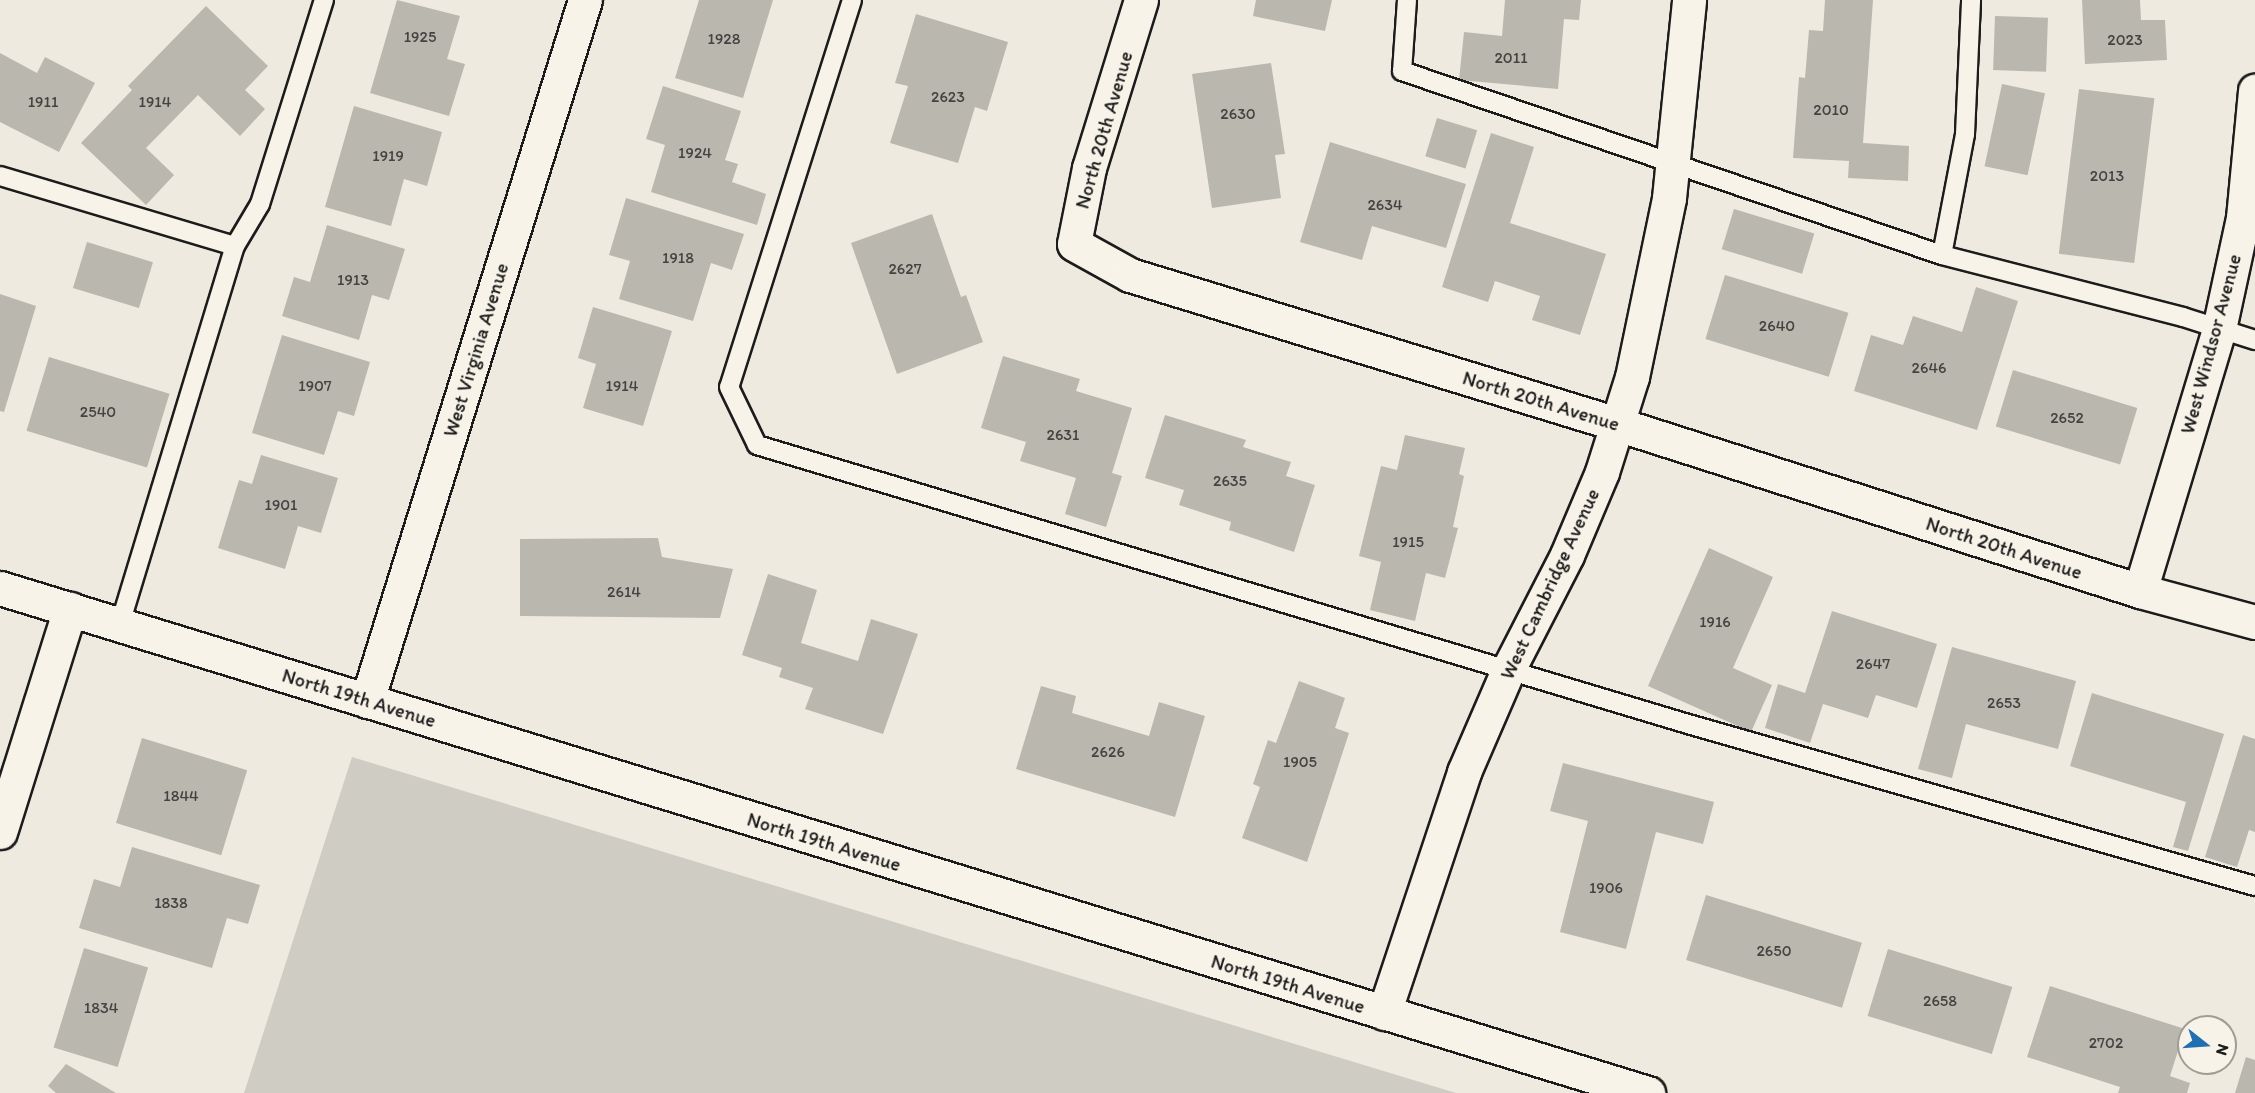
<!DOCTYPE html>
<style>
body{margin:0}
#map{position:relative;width:2255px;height:1093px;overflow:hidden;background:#eeeae0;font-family:Itim,sans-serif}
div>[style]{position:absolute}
.green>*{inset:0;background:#cfccc3}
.building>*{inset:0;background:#bab7af;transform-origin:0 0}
.roads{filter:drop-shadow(2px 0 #1c1c1c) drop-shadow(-2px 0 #1c1c1c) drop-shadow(0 2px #1c1c1c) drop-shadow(0 -2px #1c1c1c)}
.lane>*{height:18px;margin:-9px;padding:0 9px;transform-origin:9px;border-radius:9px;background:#f7f3e8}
.street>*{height:33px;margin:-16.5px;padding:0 16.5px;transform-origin:16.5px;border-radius:16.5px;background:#f7f3e8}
.primary>*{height:33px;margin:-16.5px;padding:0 16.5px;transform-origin:16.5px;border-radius:16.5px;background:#f7f3e8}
span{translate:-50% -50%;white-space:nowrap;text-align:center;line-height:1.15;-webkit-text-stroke:5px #f7f3e8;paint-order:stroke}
.number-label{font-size:16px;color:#444341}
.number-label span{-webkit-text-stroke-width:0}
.street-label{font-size:20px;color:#1c1c1c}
.north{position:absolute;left:2177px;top:1015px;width:60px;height:60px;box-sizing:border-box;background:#f7f3e8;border:2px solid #9f9d96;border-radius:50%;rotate:107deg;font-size:16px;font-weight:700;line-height:24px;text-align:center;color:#1c1c1c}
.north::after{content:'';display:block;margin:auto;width:21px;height:27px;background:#1f6fb2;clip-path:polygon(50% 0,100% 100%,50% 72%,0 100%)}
</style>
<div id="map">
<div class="green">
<i style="clip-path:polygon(352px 757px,1456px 1093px,244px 1093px)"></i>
</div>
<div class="building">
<i style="clip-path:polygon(397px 0,460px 16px,447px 59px,465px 64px,449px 116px,370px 93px)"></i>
<i style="clip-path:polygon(699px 0,773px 0,743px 98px,675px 78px)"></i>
<i style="clip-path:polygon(1256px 0,1332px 0,1325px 31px,1253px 16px)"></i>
<i style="clip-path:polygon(1505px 0,1581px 0,1579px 20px,1564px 19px,1558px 89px,1459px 80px,1464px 32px,1502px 36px)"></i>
<i style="clip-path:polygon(1825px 0,1873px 0,1863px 143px,1909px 146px,1908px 181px,1848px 178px,1849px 161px,1793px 158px,1799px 77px,1805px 78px,1809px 30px,1823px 31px)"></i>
<i style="clip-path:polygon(2082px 0,2140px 0,2141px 20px,2165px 20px,2167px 60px,2085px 64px)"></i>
<i style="clip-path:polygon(206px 6px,268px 66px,245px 90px,265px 109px,240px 136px,198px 95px,146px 148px,174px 175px,146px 205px,81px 143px,132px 90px,128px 86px)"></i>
<i style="clip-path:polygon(916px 14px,1008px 42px,987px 111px,975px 107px,958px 163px,890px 143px,908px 86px,895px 83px)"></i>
<i style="left:1995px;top:16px;width:53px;height:54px;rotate:2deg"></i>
<i style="clip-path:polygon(0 53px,37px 73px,45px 57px,95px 83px,59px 152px,0 122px)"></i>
<i style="clip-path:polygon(1271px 63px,1285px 154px,1275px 155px,1281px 198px,1212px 208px,1192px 74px)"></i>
<i style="left:2002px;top:84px;width:44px;height:84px;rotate:12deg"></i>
<i style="clip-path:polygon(663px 86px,741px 111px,725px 160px,738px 164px,732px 182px,766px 194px,757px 225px,651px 192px,665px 145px,646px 139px)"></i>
<i style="left:2079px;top:89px;width:76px;height:166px;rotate:7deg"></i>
<i style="clip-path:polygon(354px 106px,442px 132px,427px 186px,404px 179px,391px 226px,325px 207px)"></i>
<i style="left:1437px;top:118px;width:42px;height:40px;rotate:17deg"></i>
<i style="clip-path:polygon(1491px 133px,1534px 147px,1510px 223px,1606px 254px,1580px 335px,1532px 320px,1540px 296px,1495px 281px,1488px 302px,1442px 287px)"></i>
<i style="clip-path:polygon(1330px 142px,1466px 184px,1446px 248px,1372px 226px,1362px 260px,1300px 242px)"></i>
<i style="clip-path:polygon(626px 198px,744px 234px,732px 270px,711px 263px,693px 321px,619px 299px,630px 261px,609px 255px)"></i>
<i style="left:1734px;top:209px;width:84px;height:42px;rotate:17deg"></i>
<i style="clip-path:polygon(932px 214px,961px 297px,966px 295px,983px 342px,897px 374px,851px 243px)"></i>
<i style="clip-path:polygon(327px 225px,405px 249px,389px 300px,372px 295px,359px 340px,282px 316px,294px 277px,310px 282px)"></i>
<i style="left:87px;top:242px;width:69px;height:48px;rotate:17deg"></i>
<i style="left:1725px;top:275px;width:129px;height:67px;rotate:17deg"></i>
<i style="clip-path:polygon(1976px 287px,2018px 301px,1977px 430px,1854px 391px,1871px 335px,1903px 345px,1913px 316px,1962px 332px)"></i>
<i style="clip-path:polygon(0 294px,36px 306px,4px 412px,0 411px)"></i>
<i style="clip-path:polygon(593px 307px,672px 331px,643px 426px,583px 408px,596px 364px,578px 358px)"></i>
<i style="clip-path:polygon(282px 335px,370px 362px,354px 416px,338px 411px,324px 455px,252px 433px)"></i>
<i style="clip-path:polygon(1003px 356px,1080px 379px,1076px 391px,1132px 408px,1112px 473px,1122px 476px,1106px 527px,1065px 514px,1076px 478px,1020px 461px,1026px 442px,981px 428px)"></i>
<i style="left:49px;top:357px;width:126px;height:77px;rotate:17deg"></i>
<i style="left:2013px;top:370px;width:130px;height:59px;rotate:17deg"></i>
<i style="clip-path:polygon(1165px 415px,1246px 440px,1243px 447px,1291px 462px,1286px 476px,1315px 485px,1294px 552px,1229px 530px,1231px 522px,1179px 505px,1184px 490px,1145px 478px)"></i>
<i style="clip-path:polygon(1405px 435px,1465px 448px,1459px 474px,1464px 476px,1453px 527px,1458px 528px,1445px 578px,1426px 573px,1415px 621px,1370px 610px,1381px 562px,1359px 556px,1381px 466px,1397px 470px)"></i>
<i style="clip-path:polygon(261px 455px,338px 478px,321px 533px,298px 526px,285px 569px,218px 548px,239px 480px,252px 484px)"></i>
<i style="clip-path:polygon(658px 538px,662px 557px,733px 569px,720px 618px,520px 616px,520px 539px)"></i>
<i style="clip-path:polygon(1709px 548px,1773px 577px,1733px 668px,1772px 685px,1751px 732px,1648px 686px)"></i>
<i style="clip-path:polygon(768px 574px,817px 590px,801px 643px,858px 661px,871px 619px,918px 634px,883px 734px,805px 709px,813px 688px,779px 677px,782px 668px,742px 655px)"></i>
<i style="clip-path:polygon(1832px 611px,1937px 644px,1917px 708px,1876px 695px,1868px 718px,1823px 704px,1810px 743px,1765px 728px,1778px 684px,1805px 693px)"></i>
<i style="clip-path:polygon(1952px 647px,2076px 681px,2058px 749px,1966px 724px,1952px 778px,1918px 769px)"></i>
<i style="clip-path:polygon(1299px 681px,1345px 698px,1335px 728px,1349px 733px,1307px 862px,1242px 838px,1260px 787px,1253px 784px,1268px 740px,1276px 743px)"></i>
<i style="clip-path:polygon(1041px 686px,1076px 696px,1072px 713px,1149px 736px,1159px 702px,1205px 716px,1175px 817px,1016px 769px)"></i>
<i style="clip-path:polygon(2092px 693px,2224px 734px,2188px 851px,2173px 847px,2186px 802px,2070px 766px)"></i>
<i style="clip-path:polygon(2243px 735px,2255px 739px,2255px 832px,2249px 830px,2237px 867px,2205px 857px)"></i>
<i style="left:142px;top:738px;width:110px;height:89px;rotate:17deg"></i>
<i style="clip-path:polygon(1563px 763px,1714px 802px,1703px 844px,1656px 832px,1626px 949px,1560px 932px,1588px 821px,1550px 811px)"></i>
<i style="clip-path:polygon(132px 847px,260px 885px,248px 924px,227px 918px,212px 968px,79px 928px,94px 879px,120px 887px)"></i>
<i style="left:1706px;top:895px;width:163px;height:68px;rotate:17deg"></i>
<i style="left:84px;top:948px;width:67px;height:104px;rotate:17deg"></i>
<i style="left:1888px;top:949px;width:130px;height:70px;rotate:17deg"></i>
<i style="clip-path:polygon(2050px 986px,2185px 1029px,2170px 1076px,2190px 1083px,2187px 1093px,2118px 1093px,2120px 1087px,2027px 1057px)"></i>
<i style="clip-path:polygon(2246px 1057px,2255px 1060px,2255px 1093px,2235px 1093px)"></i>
<i style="clip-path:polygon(66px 1064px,116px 1093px,56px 1093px,48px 1086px)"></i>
</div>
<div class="roads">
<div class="lane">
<i style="left:852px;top:0;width:406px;rotate:107.6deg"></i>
<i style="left:729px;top:387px;width:64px;rotate:64.2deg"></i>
<i style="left:757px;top:445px;width:972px;rotate:16.68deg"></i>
<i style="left:1688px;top:724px;width:590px;rotate:15.95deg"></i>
<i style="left:1407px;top:0;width:71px;rotate:94deg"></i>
<i style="left:1402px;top:71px;width:570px;rotate:18.82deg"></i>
<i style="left:1942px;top:255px;width:249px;rotate:14.4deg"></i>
<i style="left:2183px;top:317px;width:76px;rotate:17.7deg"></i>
<i style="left:0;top:176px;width:245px;rotate:16.6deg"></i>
<i style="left:1942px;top:255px;width:123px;rotate:-79.2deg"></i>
<i style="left:1965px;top:134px;width:134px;rotate:-87.4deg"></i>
<i style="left:120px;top:624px;width:395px;rotate:-73.1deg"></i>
<i style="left:235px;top:246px;width:49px;rotate:-59.2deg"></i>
<i style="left:260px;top:204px;width:214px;rotate:-72.6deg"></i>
</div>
<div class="street">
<i style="left:1141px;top:0;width:176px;rotate:107.2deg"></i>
<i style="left:1089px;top:168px;width:77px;rotate:101.2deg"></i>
<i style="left:1074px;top:244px;width:64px;rotate:29deg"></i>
<i style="left:1130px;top:275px;width:509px;rotate:17.01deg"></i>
<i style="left:1617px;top:424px;width:549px;rotate:17.71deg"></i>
<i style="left:2140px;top:591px;width:119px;rotate:15.1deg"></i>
<i style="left:2140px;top:591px;width:274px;rotate:-73.2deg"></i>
<i style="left:2219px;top:329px;width:114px;rotate:-77.8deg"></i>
<i style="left:2243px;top:218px;width:128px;rotate:-84.6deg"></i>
<i style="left:367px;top:701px;width:734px;rotate:-72.73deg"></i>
<i style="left:0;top:832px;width:234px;rotate:-72.6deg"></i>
<i style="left:1384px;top:1013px;width:254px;rotate:-71.6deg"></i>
<i style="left:1464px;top:772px;width:113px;rotate:-66.6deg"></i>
<i style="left:1509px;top:668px;width:127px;rotate:-62.8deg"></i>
<i style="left:1567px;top:555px;width:90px;rotate:-67.1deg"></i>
<i style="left:1602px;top:472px;width:100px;rotate:-72.5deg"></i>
<i style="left:1632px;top:377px;width:183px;rotate:-78.3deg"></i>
<i style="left:1669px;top:198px;width:199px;rotate:-84.2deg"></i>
</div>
<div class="primary">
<i style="left:0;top:588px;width:1724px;rotate:17.04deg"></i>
</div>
</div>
<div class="number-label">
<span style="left:420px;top:37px">1925</span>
<span style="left:724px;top:39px">1928</span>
<span style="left:2125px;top:40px">2023</span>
<span style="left:1511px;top:58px">2011</span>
<span style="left:948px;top:97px">2623</span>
<span style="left:43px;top:102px">1911</span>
<span style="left:155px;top:102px">1914</span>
<span style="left:1831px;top:110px">2010</span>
<span style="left:1238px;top:114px">2630</span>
<span style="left:695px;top:153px">1924</span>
<span style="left:388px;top:156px">1919</span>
<span style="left:2107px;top:176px">2013</span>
<span style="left:1385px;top:205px">2634</span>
<span style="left:678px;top:258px">1918</span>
<span style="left:905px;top:269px">2627</span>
<span style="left:353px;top:280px">1913</span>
<span style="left:1777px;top:326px">2640</span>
<span style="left:1929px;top:368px">2646</span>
<span style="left:315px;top:386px">1907</span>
<span style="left:622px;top:386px">1914</span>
<span style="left:98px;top:412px">2540</span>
<span style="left:2067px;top:418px">2652</span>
<span style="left:1063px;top:435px">2631</span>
<span style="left:1230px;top:481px">2635</span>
<span style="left:281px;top:505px">1901</span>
<span style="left:1408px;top:542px">1915</span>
<span style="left:624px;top:592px">2614</span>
<span style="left:1715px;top:622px">1916</span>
<span style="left:1873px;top:664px">2647</span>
<span style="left:2004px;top:703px">2653</span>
<span style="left:1108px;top:752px">2626</span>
<span style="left:1300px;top:762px">1905</span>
<span style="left:181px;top:796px">1844</span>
<span style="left:1606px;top:888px">1906</span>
<span style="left:171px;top:903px">1838</span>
<span style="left:1774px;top:951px">2650</span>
<span style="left:1940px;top:1001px">2658</span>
<span style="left:101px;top:1008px">1834</span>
<span style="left:2106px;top:1043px">2702</span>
</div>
<div class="street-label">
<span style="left:1104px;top:130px;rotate:-74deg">North 20th Avenue</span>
<span style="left:2211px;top:344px;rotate:-75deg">West Windsor Avenue</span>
<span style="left:476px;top:350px;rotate:-73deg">West Virginia Avenue</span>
<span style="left:1541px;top:401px;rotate:17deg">North 20th Avenue</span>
<span style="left:2004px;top:548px;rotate:18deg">North 20th Avenue</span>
<span style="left:1550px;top:584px;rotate:-65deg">West Cambridge Avenue</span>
<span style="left:359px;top:698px;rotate:17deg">North 19th Avenue</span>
<span style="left:824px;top:842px;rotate:17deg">North 19th Avenue</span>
<span style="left:1288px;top:984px;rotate:17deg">North 19th Avenue</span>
</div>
<div class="north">N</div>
</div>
